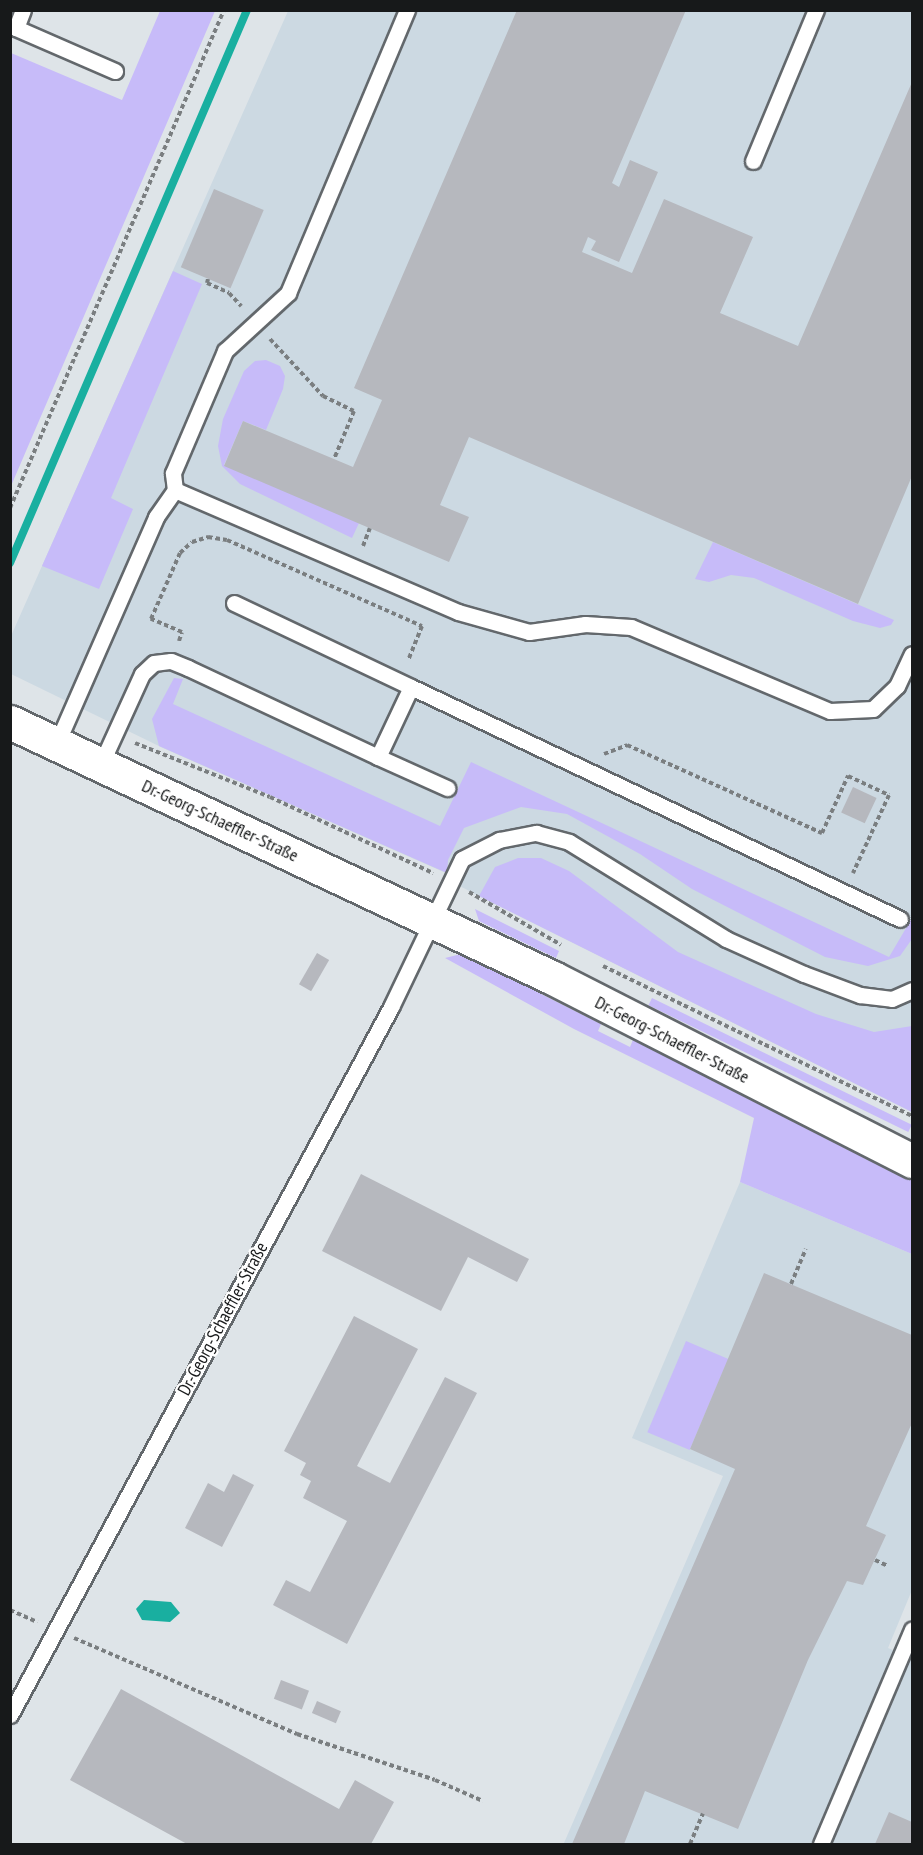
<!DOCTYPE html>
<meta charset="utf-8">
<style>
body{margin:0}
#map{position:relative;width:923px;height:1855px;overflow:hidden;background:#dee4e8;font-family:"PT Sans Narrow",sans-serif}
div>[style]{position:absolute}
.built>*{inset:0;background:#ccd9e2}
.green>*{inset:0;background:#c7bbf9;transform-origin:0 0}
.water>*{inset:0;background:#19afa0}
.stream>*{height:8px;margin:-4px;padding:0 4px;transform-origin:4px;border-radius:4px;background:#19afa0}
.building>*{inset:0;background:#b6b8be;transform-origin:0 0}
.path>*{height:4px;margin-top:-2px;transform-origin:0;background:repeating-linear-gradient(90deg,#7a7e80 0 4.5px,transparent 0 7.5px)}
.roads{filter:drop-shadow(2px 0 #63686c) drop-shadow(-2px 0 #63686c) drop-shadow(0 2px #63686c) drop-shadow(0 -2px #63686c)}
.lane>*{height:15px;margin:-7.5px;padding:0 7.5px;transform-origin:7.5px;border-radius:7.5px;background:#fff}
.secondary>*{height:33px;margin:-16.5px;padding:0 16.5px;transform-origin:16.5px;border-radius:16.5px;background:#fff}
span{translate:-50% -50%;white-space:nowrap;text-align:center;line-height:1.15;-webkit-text-stroke:4.5px #fff;paint-order:stroke}
.street-label{font-size:18px;color:#17191a}
.frame{position:absolute;inset:0;border:12px solid #17191a;pointer-events:none}
</style>
<div id="map">
<div class="built">
<i style="clip-path:polygon(288px 11px,912px 11px,912px 1112px,479px 896px,450px 881px,446px 873px,163px 748px,11px 674px,11px 636px)"></i>
<i style="clip-path:polygon(740px 1182px,912px 1254px,912px 1590px,888px 1648px,912px 1658px,912px 1844px,557px 1844px,564px 1843px,723px 1476px,632px 1438px)"></i>
</div>
<div class="green">
<i style="clip-path:polygon(160px 11px,215px 11px,11px 486px,11px 53px,122px 100px)"></i>
<i style="clip-path:polygon(173px 271px,202px 284px,111px 498px,133px 509px,99px 589px,42px 566px)"></i>
<i style="clip-path:polygon(266px 360px,280px 366px,285px 376px,283px 389px,266px 430px,243px 421px,224px 465px,359px 523px,352px 538px,240px 484px,222px 466px,218px 446px,223px 419px,244px 371px,255px 361px)"></i>
<i style="clip-path:polygon(713px 542px,894px 620px,891px 625px,880px 628px,853px 621px,754px 578px,731px 575px,709px 582px,695px 579px)"></i>
<i style="clip-path:polygon(174px 678px,183px 679px,173px 704px,440px 826px,471px 762px,889px 957px,912px 918px,912px 939px,900px 956px,868px 966px,825px 957px,692px 889px,640px 854px,567px 814px,521px 807px,464px 828px,448px 860px,447px 873px,159px 746px,152px 719px)"></i>
<i style="clip-path:polygon(518px 858px,541px 858px,569px 871px,678px 952px,816px 1014px,874px 1032px,912px 1026px,912px 1112px,479px 896px,495px 867px)"></i>
<i style="clip-path:polygon(475px 909px,559px 951px,556px 958px,479px 921px)"></i>
<i style="clip-path:polygon(461px 954px,471px 955px,543px 988px,541px 994px,601px 1024px,598px 1031px,630px 1047px,635px 1035px,912px 1178px,912px 1254px,740px 1182px,754px 1118px,574px 1029px,445px 958px)"></i>
<i style="left:652px;top:998px;width:289px;height:8px;rotate:26deg"></i>
<i style="left:686px;top:1341px;width:46px;height:99px;rotate:23deg"></i>
</div>
<div class="water">
<i style="clip-path:polygon(144px 1600px,171px 1602px,180px 1613px,170px 1622px,142px 1620px,136px 1609px)"></i>
</div>
<div class="stream">
<i style="left:10px;top:563px;width:602px;rotate:-66.8deg"></i>
</div>
<div class="building">
<i style="clip-path:polygon(517px 10px,686px 10px,612px 183px,619px 187px,630px 160px,658px 172px,619px 262px,591px 250px,596px 241px,588px 237px,582px 252px,632px 273px,664px 199px,753px 237px,720px 313px,798px 346px,912px 82px,912px 476px,858px 604px,469px 437px,440px 505px,469px 517px,449px 562px,224px 466px,243px 421px,353px 467px,382px 400px,354px 388px)"></i>
<i style="left:214px;top:189px;width:54px;height:85px;rotate:23deg"></i>
<i style="left:853px;top:787px;width:26px;height:28px;rotate:25deg"></i>
<i style="left:317px;top:953px;width:14px;height:36px;rotate:30deg"></i>
<i style="clip-path:polygon(361px 1174px,529px 1259px,517px 1282px,468px 1257px,441px 1311px,322px 1251px)"></i>
<i style="clip-path:polygon(764px 1273px,912px 1335px,912px 1423px,866px 1526px,886px 1535px,863px 1585px,847px 1581px,808px 1660px,738px 1829px,645px 1791px,624px 1844px,572px 1844px,735px 1469px,690px 1449px)"></i>
<i style="clip-path:polygon(354px 1316px,418px 1349px,357px 1466px,390px 1483px,445px 1377px,477px 1393px,347px 1644px,273px 1605px,286px 1580px,310px 1592px,347px 1521px,303px 1498px,311px 1481px,300px 1475px,306px 1463px,284px 1451px)"></i>
<i style="clip-path:polygon(233px 1474px,254px 1485px,222px 1547px,185px 1528px,208px 1483px,224px 1492px)"></i>
<i style="left:281px;top:1680px;width:30px;height:20px;rotate:21deg"></i>
<i style="clip-path:polygon(121px 1689px,339px 1809px,355px 1780px,394px 1802px,371px 1844px,187px 1844px,70px 1780px)"></i>
<i style="left:317px;top:1701px;width:26px;height:13px;rotate:23deg"></i>
<i style="clip-path:polygon(889px 1812px,912px 1822px,912px 1844px,875px 1844px)"></i>
</div>
<div class="path">
<i style="left:208px;top:279px;width:4px;rotate:104deg"></i>
<i style="left:207px;top:283px;width:24px;rotate:24deg"></i>
<i style="left:229px;top:293px;width:18px;rotate:47deg"></i>
<i style="left:270px;top:339px;width:78px;rotate:47.1deg"></i>
<i style="left:323px;top:396px;width:34px;rotate:26deg"></i>
<i style="left:354px;top:411px;width:52px;rotate:112.6deg"></i>
<i style="left:10px;top:508px;width:542px;rotate:-66.75deg"></i>
<i style="left:363px;top:546px;width:19px;rotate:-69deg"></i>
<i style="left:179px;top:641px;width:9px;rotate:-72deg"></i>
<i style="left:182px;top:632px;width:34px;rotate:-157deg"></i>
<i style="left:151px;top:619px;width:72px;rotate:-66.3deg"></i>
<i style="left:180px;top:553px;width:16px;rotate:-43deg"></i>
<i style="left:192px;top:542px;width:17px;rotate:-17deg"></i>
<i style="left:208px;top:537px;width:19px;rotate:9deg"></i>
<i style="left:227px;top:540px;width:213px;rotate:23.8deg"></i>
<i style="left:422px;top:626px;width:37px;rotate:112deg"></i>
<i style="left:135px;top:743px;width:145px;rotate:21.8deg"></i>
<i style="left:270px;top:797px;width:180px;rotate:25deg"></i>
<i style="left:604px;top:754px;width:25px;rotate:-21deg"></i>
<i style="left:627px;top:745px;width:214px;rotate:24.3deg"></i>
<i style="left:822px;top:833px;width:63px;rotate:-65.5deg"></i>
<i style="left:848px;top:776px;width:45px;rotate:24.9deg"></i>
<i style="left:889px;top:795px;width:86px;rotate:114.8deg"></i>
<i style="left:469px;top:892px;width:106px;rotate:29.9deg"></i>
<i style="left:603px;top:966px;width:343px;rotate:25.9deg"></i>
<i style="left:791px;top:1284px;width:38px;rotate:-67deg"></i>
<i style="left:875px;top:1560px;width:14px;rotate:25deg"></i>
<i style="left:10px;top:1610px;width:30px;rotate:24deg"></i>
<i style="left:74px;top:1638px;width:243px;rotate:23.3deg"></i>
<i style="left:297px;top:1734px;width:145px;rotate:18.4deg"></i>
<i style="left:435px;top:1780px;width:52px;rotate:23.6deg"></i>
<i style="left:690px;top:1844px;width:33px;rotate:-67deg"></i>
</div>
<div class="roads">
<div class="lane">
<i style="left:10px;top:26px;width:6px;rotate:18deg"></i>
<i style="left:16px;top:28px;width:19px;rotate:-69deg"></i>
<i style="left:16px;top:28px;width:108px;rotate:23.5deg"></i>
<i style="left:753px;top:161px;width:164px;rotate:-67.4deg"></i>
<i style="left:175px;top:490px;width:308px;rotate:23.3deg"></i>
<i style="left:458px;top:612px;width:74px;rotate:15.7deg"></i>
<i style="left:529px;top:632px;width:57px;rotate:-8.1deg"></i>
<i style="left:585px;top:624px;width:46px;rotate:3.7deg"></i>
<i style="left:631px;top:627px;width:216px;rotate:22.9deg"></i>
<i style="left:830px;top:711px;width:43px;rotate:-2.7deg"></i>
<i style="left:873px;top:709px;width:33px;rotate:-44deg"></i>
<i style="left:897px;top:686px;width:35px;rotate:-65deg"></i>
<i style="left:234px;top:603px;width:196px;rotate:25.4deg"></i>
<i style="left:57px;top:743px;width:247px;rotate:-66.3deg"></i>
<i style="left:156px;top:517px;width:33px;rotate:-55deg"></i>
<i style="left:175px;top:490px;width:17px;rotate:-97deg"></i>
<i style="left:173px;top:473px;width:133px;rotate:-66.9deg"></i>
<i style="left:225px;top:351px;width:86px;rotate:-42.6deg"></i>
<i style="left:288px;top:293px;width:307px;rotate:-67.2deg"></i>
<i style="left:378px;top:757px;width:76px;rotate:24.2deg"></i>
<i style="left:101px;top:764px;width:99px;rotate:-65.5deg"></i>
<i style="left:142px;top:674px;width:16px;rotate:-43deg"></i>
<i style="left:154px;top:663px;width:17px;rotate:-7deg"></i>
<i style="left:171px;top:661px;width:18px;rotate:22deg"></i>
<i style="left:188px;top:668px;width:210px;rotate:25.1deg"></i>
<i style="left:378px;top:757px;width:77px;rotate:-64.8deg"></i>
<i style="left:411px;top:687px;width:541px;rotate:25.38deg"></i>
<i style="left:10px;top:1715px;width:804px;rotate:-61.71deg"></i>
<i style="left:391px;top:1007px;width:164px;rotate:-64.4deg"></i>
<i style="left:462px;top:859px;width:42px;rotate:-27.2deg"></i>
<i style="left:499px;top:840px;width:38px;rotate:-11deg"></i>
<i style="left:536px;top:833px;width:34px;rotate:15deg"></i>
<i style="left:569px;top:842px;width:185px;rotate:31.7deg"></i>
<i style="left:726px;top:939px;width:85px;rotate:24.2deg"></i>
<i style="left:804px;top:974px;width:60px;rotate:20.6deg"></i>
<i style="left:860px;top:995px;width:32px;rotate:7deg"></i>
<i style="left:892px;top:999px;width:22px;rotate:-24deg"></i>
<i style="left:821px;top:1844px;width:233px;rotate:-67deg"></i>
</div>
<div class="secondary">
<i style="left:10px;top:722px;width:600px;rotate:25.24deg"></i>
<i style="left:553px;top:978px;width:403px;rotate:27deg"></i>
</div>
</div>
<div class="street-label">
<span style="left:220px;top:821px;rotate:25deg">Dr.-Georg-Schaeffler-Straße</span>
<span style="left:672px;top:1040px;rotate:27deg">Dr.-Georg-Schaeffler-Straße</span>
<span style="left:223px;top:1319px;rotate:-62deg">Dr.-Georg-Schaeffler-Straße</span>
</div>
<div class="frame"></div>
</div>
